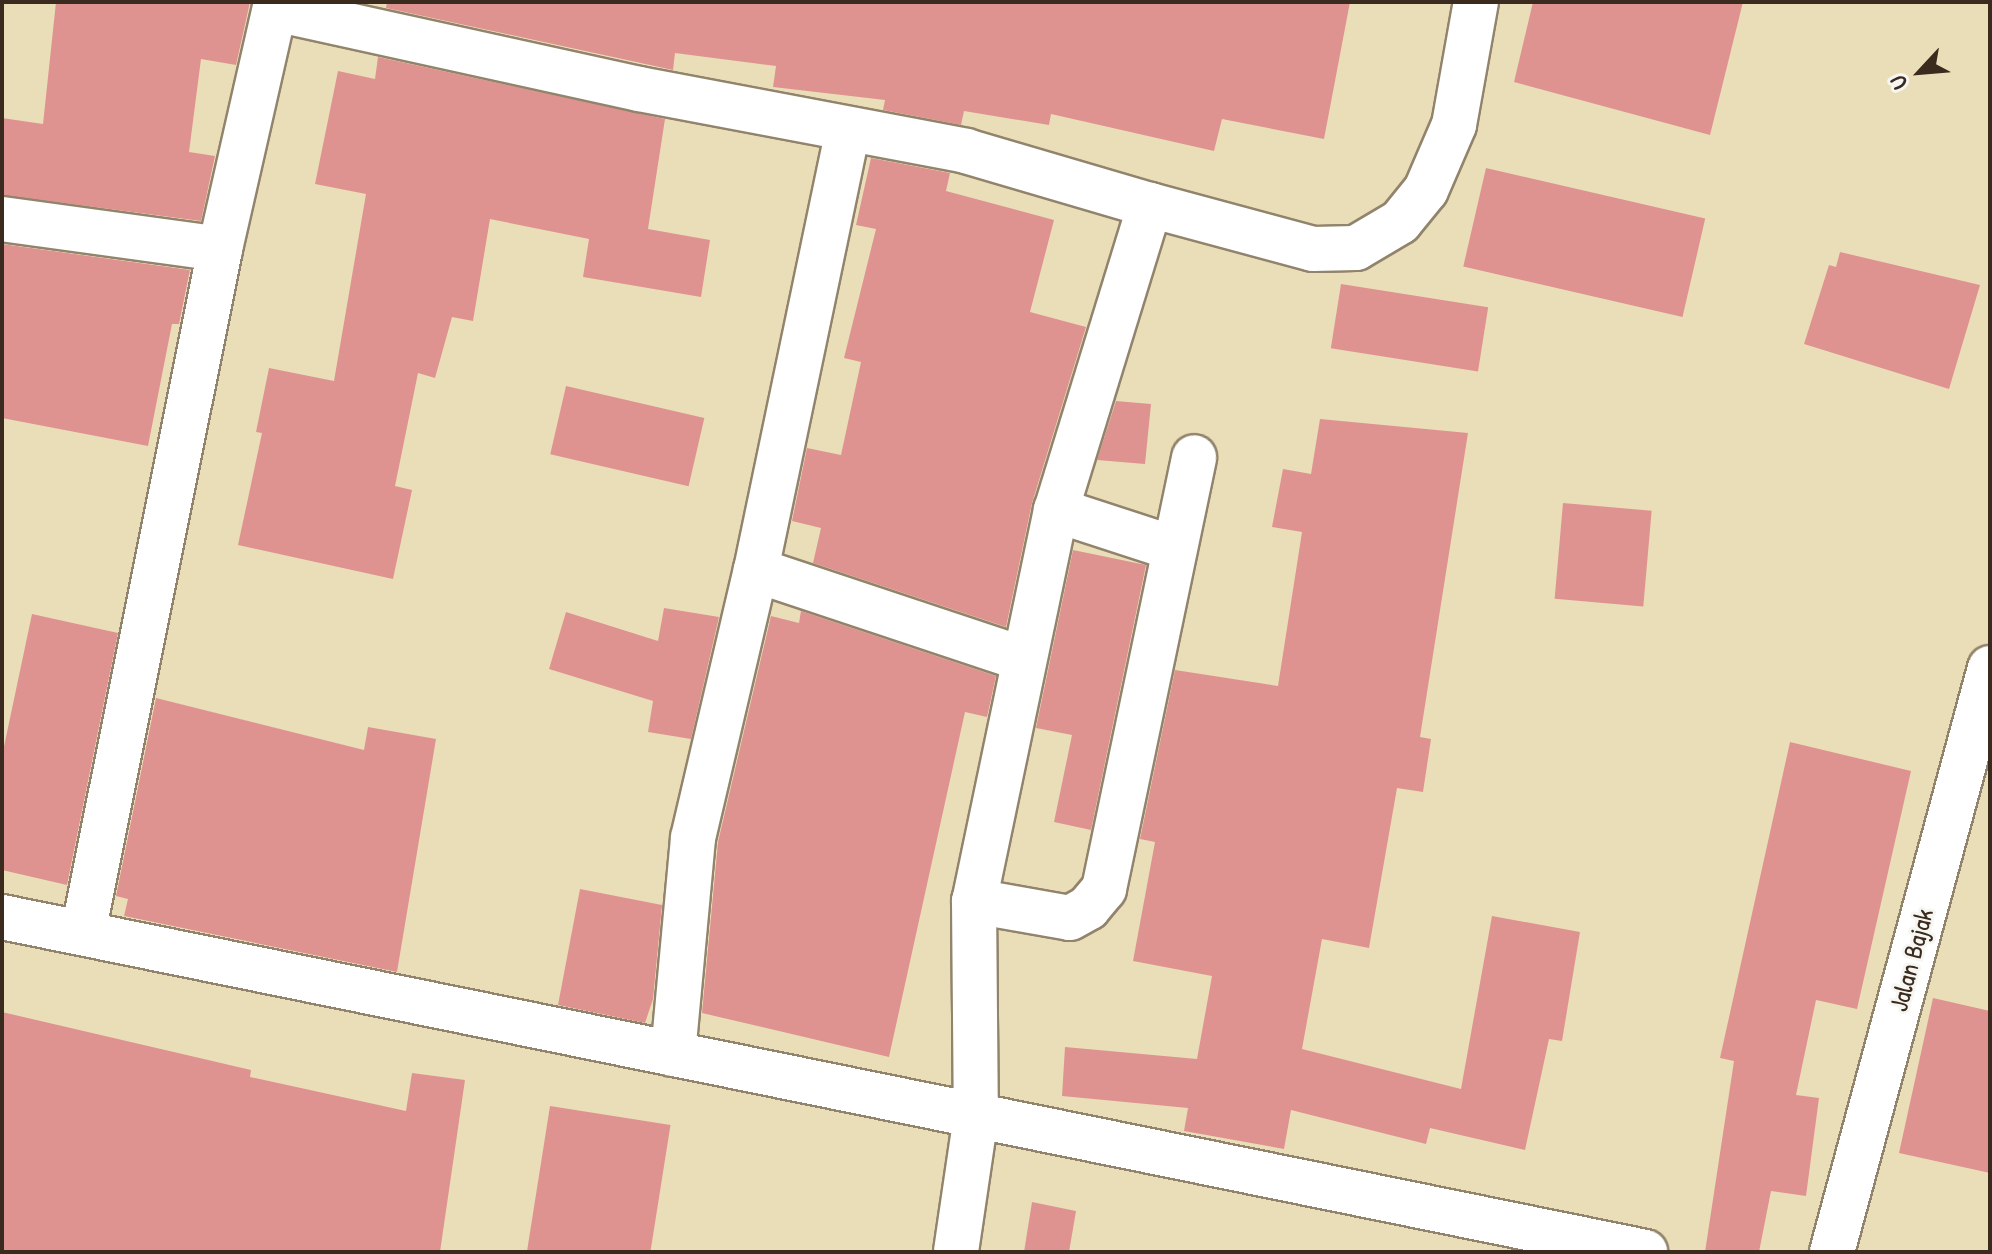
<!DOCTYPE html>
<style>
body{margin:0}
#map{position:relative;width:1992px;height:1254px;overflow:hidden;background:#eadeb9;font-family:"Patrick Hand",sans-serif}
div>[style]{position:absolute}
.building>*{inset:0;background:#df9391;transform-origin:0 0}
.roads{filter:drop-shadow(2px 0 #92846c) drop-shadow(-2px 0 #92846c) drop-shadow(0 2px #92846c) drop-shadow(0 -2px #92846c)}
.minor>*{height:44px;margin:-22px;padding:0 22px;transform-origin:22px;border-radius:22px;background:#fff}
span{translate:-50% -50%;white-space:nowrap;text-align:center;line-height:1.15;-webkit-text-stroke:6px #f6f6f2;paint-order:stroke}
.street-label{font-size:26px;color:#3b2a1e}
.frame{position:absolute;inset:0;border:4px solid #3b2a1e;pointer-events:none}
.north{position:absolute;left:1880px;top:32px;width:80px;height:80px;-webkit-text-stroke:6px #f6f6f2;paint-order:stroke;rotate:244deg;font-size:22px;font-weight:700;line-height:32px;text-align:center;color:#3b2a1e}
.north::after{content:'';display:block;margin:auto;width:28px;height:36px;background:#3b2a1e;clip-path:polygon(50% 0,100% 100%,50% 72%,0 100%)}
</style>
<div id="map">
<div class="building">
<i style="clip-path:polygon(56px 2px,250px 2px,236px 65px,201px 59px,189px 152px,215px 156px,201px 221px,2px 195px,2px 118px,43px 124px)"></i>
<i style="clip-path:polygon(387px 2px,1350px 2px,1324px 139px,1222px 119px,1214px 151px,1051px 114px,1049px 125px,964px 111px,961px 125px,883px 110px,885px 100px,773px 87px,776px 66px,675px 53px,673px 70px,386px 8px)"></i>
<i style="clip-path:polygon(1533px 2px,1743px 2px,1710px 135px,1514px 82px)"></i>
<i style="clip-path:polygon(378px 57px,665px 119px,648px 229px,710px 240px,701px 297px,583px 277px,589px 239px,490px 219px,473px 321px,452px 317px,435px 378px,418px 373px,395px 486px,412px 490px,393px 579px,238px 545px,262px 433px,256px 432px,269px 368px,334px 381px,366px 194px,315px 184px,338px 71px,375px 79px)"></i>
<i style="clip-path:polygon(871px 158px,950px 173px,946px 191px,1054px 220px,1030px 312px,1086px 327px,1032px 503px,1006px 627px,813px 563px,821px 528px,792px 521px,807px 448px,841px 455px,861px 362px,844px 358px,876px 229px,856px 225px)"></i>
<i style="left:1486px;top:168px;width:225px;height:101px;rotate:13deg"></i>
<i style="clip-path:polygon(2px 244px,190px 270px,179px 324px,172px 324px,148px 446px,2px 418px)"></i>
<i style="clip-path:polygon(1840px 252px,1980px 285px,1949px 389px,1804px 344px,1829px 265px,1836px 267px)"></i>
<i style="left:1341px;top:284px;width:149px;height:65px;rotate:9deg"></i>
<i style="left:566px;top:386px;width:142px;height:70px;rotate:13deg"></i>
<i style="clip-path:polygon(1116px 401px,1151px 404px,1145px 464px,1097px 460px)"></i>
<i style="clip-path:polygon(1320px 419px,1468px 433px,1420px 737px,1431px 739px,1423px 792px,1397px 788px,1369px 948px,1322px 939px,1302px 1049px,1461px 1089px,1492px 916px,1580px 932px,1562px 1041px,1549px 1039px,1525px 1150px,1430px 1128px,1426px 1144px,1291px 1110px,1284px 1149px,1184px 1131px,1188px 1108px,1062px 1096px,1065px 1047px,1197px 1059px,1212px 976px,1133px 961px,1155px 842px,1140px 839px,1175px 670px,1278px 686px,1302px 532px,1272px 527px,1283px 469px,1311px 474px)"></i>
<i style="left:1563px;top:503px;width:89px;height:96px;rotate:5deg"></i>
<i style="clip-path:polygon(1073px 550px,1146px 565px,1091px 830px,1054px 822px,1072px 735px,1036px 728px)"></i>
<i style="clip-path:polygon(664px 608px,719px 617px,691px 739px,648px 732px,653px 701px,549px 669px,566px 612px,658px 641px)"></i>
<i style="clip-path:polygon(801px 611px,996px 676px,987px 717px,965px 712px,889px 1057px,702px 1013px,718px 842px,771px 616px,799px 623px)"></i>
<i style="clip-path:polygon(32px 614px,118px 633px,67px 885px,2px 870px,2px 756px)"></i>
<i style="clip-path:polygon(156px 698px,364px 750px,368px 727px,436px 739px,397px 972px,124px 916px,128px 899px,116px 896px)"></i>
<i style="clip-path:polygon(1790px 742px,1911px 771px,1857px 1009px,1816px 1000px,1796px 1095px,1819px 1098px,1806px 1196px,1771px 1191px,1759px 1252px,1705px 1252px,1734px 1061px,1720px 1058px)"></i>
<i style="clip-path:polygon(580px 889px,662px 905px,653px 999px,645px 1023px,558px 1005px)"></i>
<i style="clip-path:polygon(1933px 998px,1990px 1011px,1990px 1173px,1899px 1153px)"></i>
<i style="clip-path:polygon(2px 1012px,251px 1070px,250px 1077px,406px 1111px,412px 1073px,465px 1080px,440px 1252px,2px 1252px)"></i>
<i style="left:550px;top:1106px;width:122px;height:148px;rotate:9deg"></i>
<i style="clip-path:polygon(1032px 1202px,1076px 1211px,1069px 1252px,1024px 1252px)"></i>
</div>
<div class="roads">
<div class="minor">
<i style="left:275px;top:9px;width:373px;rotate:12.4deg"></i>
<i style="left:639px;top:89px;width:333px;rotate:10.7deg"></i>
<i style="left:966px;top:151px;width:192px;rotate:16.4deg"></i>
<i style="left:1150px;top:205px;width:319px;rotate:107.1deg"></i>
<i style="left:1056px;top:510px;width:400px;rotate:101.8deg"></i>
<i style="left:974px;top:901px;width:215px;rotate:89.5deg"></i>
<i style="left:976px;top:1116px;width:137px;rotate:98.4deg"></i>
<i style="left:1150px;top:205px;width:169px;rotate:15.1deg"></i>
<i style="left:1313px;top:249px;width:43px;rotate:-1.3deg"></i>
<i style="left:1356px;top:248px;width:51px;rotate:-30.6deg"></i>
<i style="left:1400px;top:222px;width:41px;rotate:-50.9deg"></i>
<i style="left:1426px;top:190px;width:71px;rotate:-66.7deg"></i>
<i style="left:1454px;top:125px;width:125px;rotate:-79.9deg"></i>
<i style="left:2px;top:219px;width:220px;rotate:7.8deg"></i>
<i style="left:1056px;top:510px;width:123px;rotate:18deg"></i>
<i style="left:756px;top:570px;width:450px;rotate:-78.2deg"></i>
<i style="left:974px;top:901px;width:97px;rotate:10deg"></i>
<i style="left:1070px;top:918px;width:21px;rotate:-29deg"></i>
<i style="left:1088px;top:908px;width:25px;rotate:-50deg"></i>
<i style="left:1104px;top:889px;width:441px;rotate:-78.2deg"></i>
<i style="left:2px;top:917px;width:1677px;rotate:11.52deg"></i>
<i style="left:83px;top:933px;width:698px;rotate:-78.67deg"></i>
<i style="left:220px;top:249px;width:253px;rotate:-77.2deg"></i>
<i style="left:673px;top:1054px;width:217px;rotate:-84.7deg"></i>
<i style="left:693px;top:838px;width:275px;rotate:-76.8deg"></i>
<i style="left:756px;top:570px;width:279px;rotate:18.4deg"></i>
<i style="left:1832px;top:1252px;width:605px;rotate:-74.86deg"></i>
</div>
</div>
<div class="street-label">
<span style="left:1911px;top:960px;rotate:-75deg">Jalan Bajak</span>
</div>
<div class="frame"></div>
<div class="north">U</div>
</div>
